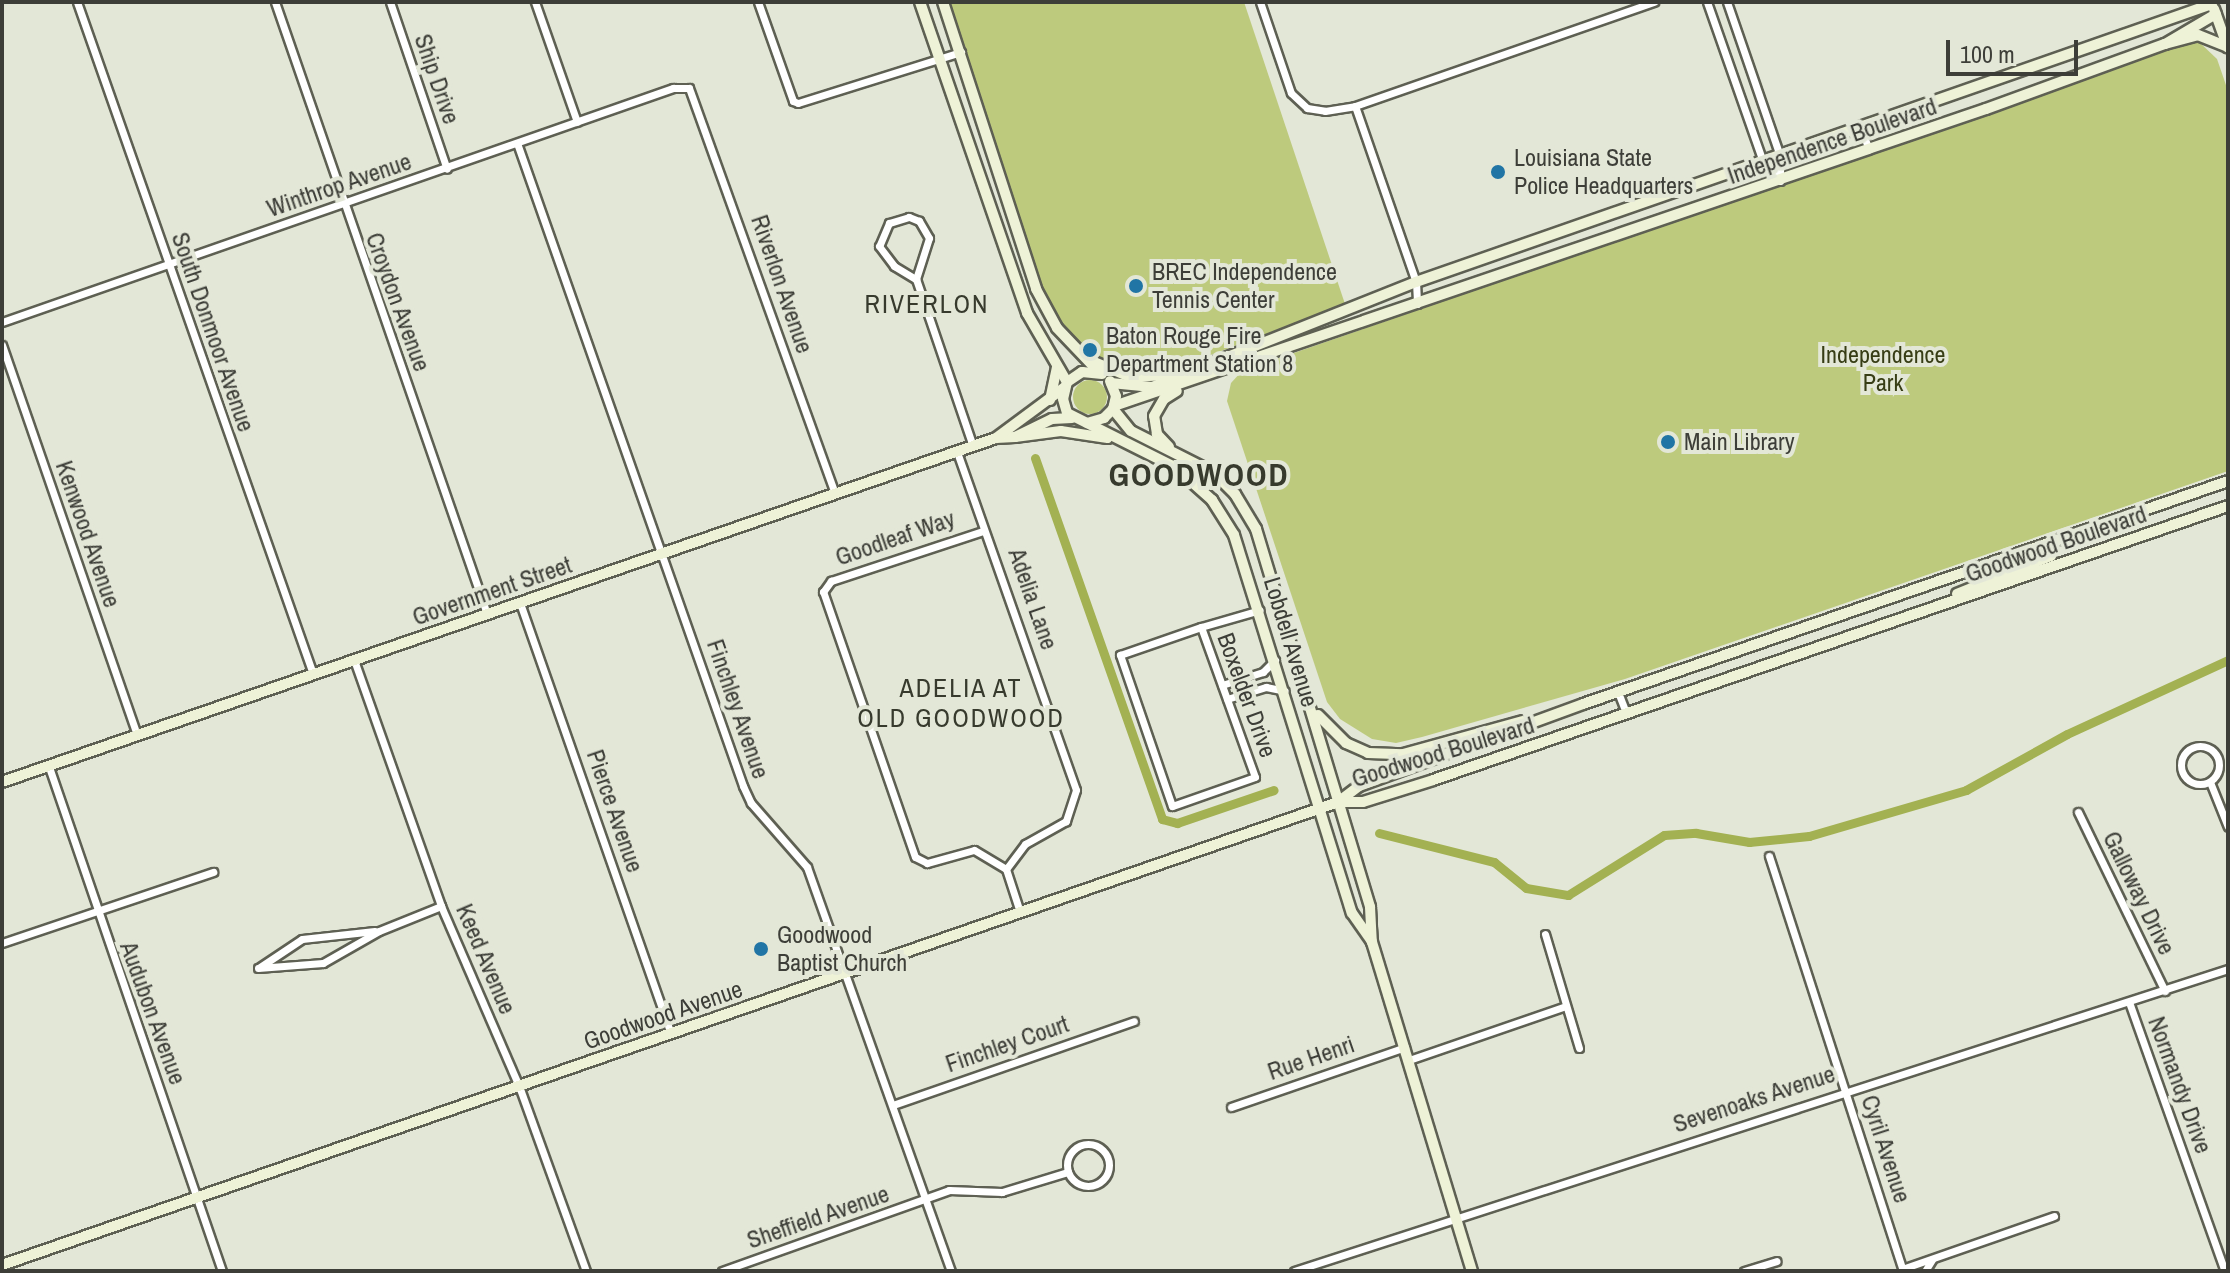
<!DOCTYPE html>
<style>
body{margin:0}
#map{position:relative;width:2230px;height:1273px;overflow:hidden;background:#e3e7d7;font-family:"Archivo Narrow",sans-serif}
div>[style]{position:absolute}
.green>*{inset:0;background:#bdca7d}
.round{border-radius:50%}
.canal>*{height:9px;margin:-4.5px;padding:0 4.5px;transform-origin:4.5px;border-radius:4.5px;background:#a3b152}
.roads{filter:drop-shadow(2px 0 #5e6053) drop-shadow(-2px 0 #5e6053) drop-shadow(0 2px #5e6053) drop-shadow(0 -2px #5e6053)}
.street>*{height:7px;margin:-3.5px;padding:0 3.5px;transform-origin:3.5px;border-radius:3.5px;background:#fff}
.street>.ring{margin:-3.5px;padding:0;box-sizing:content-box;background:none;border:7px solid #fff;border-radius:50%}
.secondary>*{height:10px;margin:-5px;padding:0 5px;transform-origin:5px;border-radius:5px;background:#eef2d7}
.dots>*{width:22px;height:22px;translate:-50% -50%;box-sizing:border-box;border:4px solid #e3e7d7;border-radius:50%}
span{translate:-50% -50%;white-space:nowrap;text-align:center;line-height:1.15;-webkit-text-stroke:8px #e3e7d7;paint-order:stroke}
.street-label{font-size:24px;color:#3d3e38}
.poi-label{font-size:24px;color:#3d3e38}
.left{translate:0 -50%;text-align:left}
.park-label{font-size:24px;color:#373d15}
.neighbourhood-label{font-size:26px;color:#373a2d;letter-spacing:2px}
.district-label{font-size:32px;color:#373a2d;font-weight:700;letter-spacing:2px}
.frame{position:absolute;inset:0;border:4px solid #3d3e38;pointer-events:none}
.scale{position:absolute;left:1946px;top:40px;width:132px;height:36px;box-sizing:border-box;border:4px solid #3d3e38;border-top:0;padding-left:10px;font-size:24px;line-height:28px;white-space:nowrap;color:#3d3e38;-webkit-text-stroke:6px #e3e7d7;paint-order:stroke}
</style>
<div id="map">
<div class="green">
<i style="clip-path:polygon(947px 2px,1244px 2px,1345px 304px,1163px 373px,1133px 373px,1096px 355px,1065px 329px,1042px 297px)"></i>
<i style="clip-path:polygon(2197px 40px,2217px 59px,2228px 91px,2228px 471px,1625px 679px,1422px 737px,1396px 743px,1372px 739px,1340px 719px,1327px 702px,1227px 401px,1231px 383px,1242px 371px)"></i>
<i class="round" style="left:1073px;top:380px;width:34px;height:34px"></i>
</div>
<div class="canal">
<i style="left:1035px;top:458px;width:383px;rotate:70.6deg"></i>
<i style="left:1162px;top:819px;width:16px;rotate:15deg"></i>
<i style="left:1177px;top:823px;width:102px;rotate:-18.8deg"></i>
<i style="left:1379px;top:833px;width:119px;rotate:14.2deg"></i>
<i style="left:1494px;top:862px;width:41px;rotate:39.1deg"></i>
<i style="left:1526px;top:888px;width:43px;rotate:9.5deg"></i>
<i style="left:1568px;top:895px;width:113px;rotate:-32deg"></i>
<i style="left:1664px;top:835px;width:32px;rotate:-4deg"></i>
<i style="left:1696px;top:833px;width:54px;rotate:9.6deg"></i>
<i style="left:1749px;top:842px;width:60px;rotate:-5.7deg"></i>
<i style="left:1809px;top:836px;width:164px;rotate:-16.3deg"></i>
<i style="left:1966px;top:790px;width:115px;rotate:-29deg"></i>
<i style="left:2067px;top:734px;width:177px;rotate:-24.7deg"></i>
</div>
<div class="roads">
<div class="street">
<i style="left:77px;top:2px;width:712px;rotate:70.65deg"></i>
<i style="left:275px;top:2px;width:648px;rotate:70.89deg"></i>
<i style="left:390px;top:2px;width:176px;rotate:71.2deg"></i>
<i style="left:535px;top:2px;width:127px;rotate:70.7deg"></i>
<i style="left:758px;top:2px;width:105px;rotate:70.5deg"></i>
<i style="left:793px;top:101px;width:5px;rotate:22deg"></i>
<i style="left:798px;top:103px;width:171px;rotate:-17.4deg"></i>
<i style="left:1260px;top:2px;width:96px;rotate:71.2deg"></i>
<i style="left:1291px;top:93px;width:22px;rotate:43deg"></i>
<i style="left:1307px;top:108px;width:18px;rotate:9deg"></i>
<i style="left:1325px;top:111px;width:30px;rotate:-9deg"></i>
<i style="left:1355px;top:106px;width:317px;rotate:-19.2deg"></i>
<i style="left:1707px;top:2px;width:170px;rotate:70.7deg"></i>
<i style="left:1763px;top:162px;width:25px;rotate:48deg"></i>
<i style="left:1780px;top:181px;width:25px;rotate:-90deg"></i>
<i style="left:1780px;top:156px;width:163px;rotate:-109deg"></i>
<i style="left:1355px;top:106px;width:186px;rotate:70.9deg"></i>
<i style="left:1416px;top:282px;width:22px;rotate:87deg"></i>
<i style="left:1861px;top:128px;width:23px;rotate:70deg"></i>
<i style="left:517px;top:143px;width:682px;rotate:70.63deg"></i>
<i style="left:743px;top:786px;width:19px;rotate:65deg"></i>
<i style="left:751px;top:803px;width:85px;rotate:48.8deg"></i>
<i style="left:807px;top:867px;width:429px;rotate:70.4deg"></i>
<i style="left:916px;top:279px;width:43px;rotate:-72.4deg"></i>
<i style="left:929px;top:238px;width:20px;rotate:-120deg"></i>
<i style="left:919px;top:221px;width:11px;rotate:-158deg"></i>
<i style="left:909px;top:217px;width:21px;rotate:163deg"></i>
<i style="left:889px;top:223px;width:25px;rotate:113deg"></i>
<i style="left:879px;top:246px;width:25px;rotate:53deg"></i>
<i style="left:894px;top:266px;width:26px;rotate:31deg"></i>
<i style="left:916px;top:279px;width:176px;rotate:71.2deg"></i>
<i style="left:2px;top:322px;width:711px;rotate:-19.23deg"></i>
<i style="left:673px;top:88px;width:16px"></i>
<i style="left:689px;top:88px;width:431px;rotate:70.2deg"></i>
<i style="left:2px;top:345px;width:413px;rotate:70.9deg"></i>
<i style="left:957px;top:452px;width:358px;rotate:70.6deg"></i>
<i style="left:1076px;top:790px;width:33px;rotate:108deg"></i>
<i style="left:1066px;top:821px;width:47px;rotate:150.7deg"></i>
<i style="left:1025px;top:844px;width:31px;rotate:127deg"></i>
<i style="left:1006px;top:869px;width:37px;rotate:-149deg"></i>
<i style="left:974px;top:850px;width:49px;rotate:164.5deg"></i>
<i style="left:927px;top:863px;width:13px;rotate:-153deg"></i>
<i style="left:915px;top:857px;width:281px;rotate:-109.1deg"></i>
<i style="left:823px;top:592px;width:14px;rotate:-54deg"></i>
<i style="left:831px;top:581px;width:160px;rotate:-18.2deg"></i>
<i style="left:520px;top:603px;width:456px;rotate:70.7deg"></i>
<i style="left:1201px;top:627px;width:159px;rotate:70.2deg"></i>
<i style="left:1255px;top:777px;width:88px;rotate:160.7deg"></i>
<i style="left:1172px;top:806px;width:160px;rotate:-109deg"></i>
<i style="left:1120px;top:655px;width:86px;rotate:-19.1deg"></i>
<i style="left:1201px;top:627px;width:61px;rotate:-16.1deg"></i>
<i style="left:354px;top:660px;width:261px;rotate:70.5deg"></i>
<i style="left:441px;top:906px;width:196px;rotate:66.6deg"></i>
<i style="left:519px;top:1086px;width:197px;rotate:70.1deg"></i>
<i style="left:1222px;top:685px;width:43px;rotate:-17.6deg"></i>
<i style="left:1263px;top:672px;width:17px;rotate:-45deg"></i>
<i style="left:1618px;top:692px;width:22px;rotate:69deg"></i>
<i style="left:1227px;top:699px;width:41px;rotate:-17.1deg"></i>
<i style="left:1266px;top:687px;width:19px;rotate:12deg"></i>
<i class="ring" style="left:2181px;top:746px;width:31px;height:31px"></i>
<i style="left:49px;top:767px;width:533px;rotate:71.06deg"></i>
<i style="left:2210px;top:782px;width:48px;rotate:68.2deg"></i>
<i style="left:2078px;top:812px;width:199px;rotate:64.1deg"></i>
<i style="left:1769px;top:856px;width:436px;rotate:72.1deg"></i>
<i style="left:1006px;top:869px;width:45px;rotate:72deg"></i>
<i style="left:1545px;top:934px;width:119px;rotate:73.4deg"></i>
<i style="left:2px;top:943px;width:223px;rotate:-18.6deg"></i>
<i style="left:260px;top:967px;width:50px;rotate:-33.7deg"></i>
<i style="left:302px;top:939px;width:73px;rotate:-6.3deg"></i>
<i style="left:258px;top:968px;width:65px;rotate:-4.4deg"></i>
<i style="left:323px;top:963px;width:64px;rotate:-29.7deg"></i>
<i style="left:379px;top:931px;width:67px;rotate:-22deg"></i>
<i style="left:2129px;top:1002px;width:286px;rotate:70.4deg"></i>
<i style="left:1409px;top:1060px;width:166px;rotate:-19deg"></i>
<i style="left:893px;top:1105px;width:255px;rotate:-19.2deg"></i>
<i style="left:1231px;top:1107px;width:184px;rotate:-19deg"></i>
<i class="ring" style="left:1067px;top:1144px;width:35px;height:35px"></i>
<i style="left:1902px;top:1269px;width:161px;rotate:-19.2deg"></i>
<i style="left:722px;top:1271px;width:241px;rotate:-19.6deg"></i>
<i style="left:949px;top:1190px;width:53px;rotate:2.2deg"></i>
<i style="left:1002px;top:1192px;width:69px;rotate:-16.9deg"></i>
<i style="left:1294px;top:1271px;width:982px;rotate:-17.92deg"></i>
<i style="left:1744px;top:1271px;width:34px;rotate:-17deg"></i>
<i style="left:1925px;top:1271px;width:13px;rotate:-58deg"></i>
</div>
<div class="secondary">
<i style="left:920px;top:2px;width:329px;rotate:71deg"></i>
<i style="left:1027px;top:313px;width:80px;rotate:59.9deg"></i>
<i style="left:943px;top:2px;width:302px;rotate:72deg"></i>
<i style="left:1036px;top:289px;width:44px;rotate:61.7deg"></i>
<i style="left:1057px;top:328px;width:59px;rotate:46.4deg"></i>
<i style="left:2214px;top:9px;width:41px;rotate:70.3deg"></i>
<i style="left:2165px;top:44px;width:34px;rotate:-15deg"></i>
<i style="left:2198px;top:35px;width:32px;rotate:22deg"></i>
<i style="left:1092px;top:361px;width:41px;rotate:22.8deg"></i>
<i style="left:1130px;top:377px;width:38px;rotate:-3deg"></i>
<i style="left:1102px;top:374px;width:20px;rotate:-174deg"></i>
<i style="left:1082px;top:372px;width:18px;rotate:146deg"></i>
<i style="left:1067px;top:382px;width:17px;rotate:103deg"></i>
<i style="left:1063px;top:399px;width:15px;rotate:74deg"></i>
<i style="left:1067px;top:413px;width:121px;rotate:26.6deg"></i>
<i style="left:1175px;top:467px;width:50px;rotate:41.7deg"></i>
<i style="left:1212px;top:500px;width:41px;rotate:57.8deg"></i>
<i style="left:1234px;top:535px;width:396px;rotate:72.7deg"></i>
<i style="left:1352px;top:913px;width:33px;rotate:55deg"></i>
<i style="left:1111px;top:383px;width:41px;rotate:5.6deg"></i>
<i style="left:1152px;top:387px;width:284px;rotate:-21.7deg"></i>
<i style="left:1416px;top:282px;width:843px;rotate:-19.25deg"></i>
<i style="left:1050px;top:400px;width:34px;rotate:-78deg"></i>
<i style="left:1114px;top:406px;width:921px;rotate:-18.81deg"></i>
<i style="left:1986px;top:109px;width:190px;rotate:-20deg"></i>
<i style="left:2165px;top:44px;width:59px;rotate:-30.5deg"></i>
<i style="left:1113px;top:409px;width:28px;rotate:51deg"></i>
<i style="left:1131px;top:431px;width:93px;rotate:26.8deg"></i>
<i style="left:1214px;top:473px;width:30px;rotate:45deg"></i>
<i style="left:1235px;top:494px;width:41px;rotate:59deg"></i>
<i style="left:1256px;top:529px;width:395px;rotate:73.2deg"></i>
<i style="left:1370px;top:907px;width:35px;rotate:87deg"></i>
<i style="left:1372px;top:942px;width:344px;rotate:73.1deg"></i>
<i style="left:1087px;top:423px;width:18px;rotate:-16deg"></i>
<i style="left:1104px;top:418px;width:13px;rotate:-45deg"></i>
<i style="left:1113px;top:409px;width:13px;rotate:-77deg"></i>
<i style="left:1116px;top:396px;width:16px;rotate:-112deg"></i>
<i style="left:1015px;top:437px;width:46px;rotate:-7.4deg"></i>
<i style="left:1061px;top:431px;width:47px;rotate:8.7deg"></i>
<i style="left:996px;top:438px;width:19px;rotate:-3deg"></i>
<i style="left:1015px;top:437px;width:41px;rotate:-25.9deg"></i>
<i style="left:1052px;top:419px;width:20px;rotate:-3deg"></i>
<i style="left:1169px;top:447px;width:18px;rotate:-133deg"></i>
<i style="left:1157px;top:434px;width:18px;rotate:-99deg"></i>
<i style="left:1154px;top:416px;width:20px;rotate:-60deg"></i>
<i style="left:1164px;top:399px;width:15px;rotate:-32deg"></i>
<i style="left:1957px;top:594px;width:101px;rotate:-22deg"></i>
<i style="left:2051px;top:556px;width:13px;rotate:-99deg"></i>
<i style="left:1318px;top:715px;width:40px;rotate:45deg"></i>
<i style="left:1346px;top:743px;width:24px;rotate:24deg"></i>
<i style="left:1368px;top:753px;width:35px;rotate:2deg"></i>
<i style="left:1403px;top:754px;width:124px;rotate:-15.4deg"></i>
<i style="left:2px;top:782px;width:1052px;rotate:-19.09deg"></i>
<i style="left:996px;top:438px;width:86px;rotate:-36.5deg"></i>
<i style="left:1338px;top:802px;width:25px"></i>
<i style="left:1363px;top:802px;width:73px;rotate:-17.4deg"></i>
<i style="left:1433px;top:780px;width:841px;rotate:-19.02deg"></i>
<i style="left:2px;top:1265px;width:1414px;rotate:-19.11deg"></i>
<i style="left:1338px;top:802px;width:26px;rotate:-37deg"></i>
<i style="left:1359px;top:786px;width:239px;rotate:-20.1deg"></i>
<i style="left:1583px;top:704px;width:682px;rotate:-19.07deg"></i>
</div>
</div>
<div class="dots">
<i style="left:1498px;top:172px;background:#2175a5"></i>
<i style="left:1136px;top:286px;background:#2175a5"></i>
<i style="left:1090px;top:350px;background:#2175a5"></i>
<i style="left:1668px;top:442px;background:#2175a5"></i>
<i style="left:761px;top:949px;background:#2175a5"></i>
</div>
<div class="street-label">
<span style="left:437px;top:79px;rotate:71deg">Ship Drive</span>
<span style="left:1832px;top:141px;rotate:-19deg">Independence Boulevard</span>
<span style="left:339px;top:185px;rotate:-19deg">Winthrop Avenue</span>
<span style="left:782px;top:284px;rotate:71deg">Riverlon Avenue</span>
<span style="left:398px;top:302px;rotate:70deg">Croydon Avenue</span>
<span style="left:213px;top:332px;rotate:71deg">South Donmoor Avenue</span>
<span style="left:88px;top:534px;rotate:71deg">Kenwood Avenue</span>
<span style="left:895px;top:538px;rotate:-19deg">Goodleaf Way</span>
<span style="left:2056px;top:544px;rotate:-19deg">Goodwood Boulevard</span>
<span style="left:492px;top:591px;rotate:-19deg">Government Street</span>
<span style="left:1033px;top:599px;rotate:71deg">Adelia Lane</span>
<span style="left:1291px;top:642px;rotate:73deg">Lobdell Avenue</span>
<span style="left:1247px;top:695px;rotate:70deg">Boxelder Drive</span>
<span style="left:738px;top:709px;rotate:71deg">Finchley Avenue</span>
<span style="left:1443px;top:752px;rotate:-17deg">Goodwood Boulevard</span>
<span style="left:615px;top:811px;rotate:71deg">Pierce Avenue</span>
<span style="left:2139px;top:893px;rotate:64deg">Galloway Drive</span>
<span style="left:486px;top:959px;rotate:67deg">Keed Avenue</span>
<span style="left:153px;top:1013px;rotate:70deg">Audubon Avenue</span>
<span style="left:663px;top:1015px;rotate:-19deg">Goodwood Avenue</span>
<span style="left:1007px;top:1044px;rotate:-19deg">Finchley Court</span>
<span style="left:1311px;top:1058px;rotate:-19deg">Rue Henri</span>
<span style="left:2180px;top:1085px;rotate:70deg">Normandy Drive</span>
<span style="left:1754px;top:1099px;rotate:-18deg">Sevenoaks Avenue</span>
<span style="left:1886px;top:1149px;rotate:72deg">Cyril Avenue</span>
<span style="left:818px;top:1217px;rotate:-19deg">Sheffield Avenue</span>
</div>
<div class="poi-label">
<span class="left" style="left:1514px;top:172px">Louisiana State<br>Police Headquarters</span>
<span class="left" style="left:1152px;top:286px">BREC Independence<br>Tennis Center</span>
<span class="left" style="left:1106px;top:350px">Baton Rouge Fire<br>Department Station 8</span>
<span class="left" style="left:1684px;top:442px">Main Library</span>
<span class="left" style="left:777px;top:949px">Goodwood<br>Baptist Church</span>
</div>
<div class="park-label">
<span style="left:1883px;top:369px">Independence<br>Park</span>
</div>
<div class="neighbourhood-label">
<span style="left:927px;top:304px">RIVERLON</span>
<span style="left:961px;top:703px">ADELIA AT<br>OLD GOODWOOD</span>
</div>
<div class="district-label">
<span style="left:1199px;top:475px">GOODWOOD</span>
</div>
<div class="frame"></div>
<div class="scale">100 m</div>
</div>
